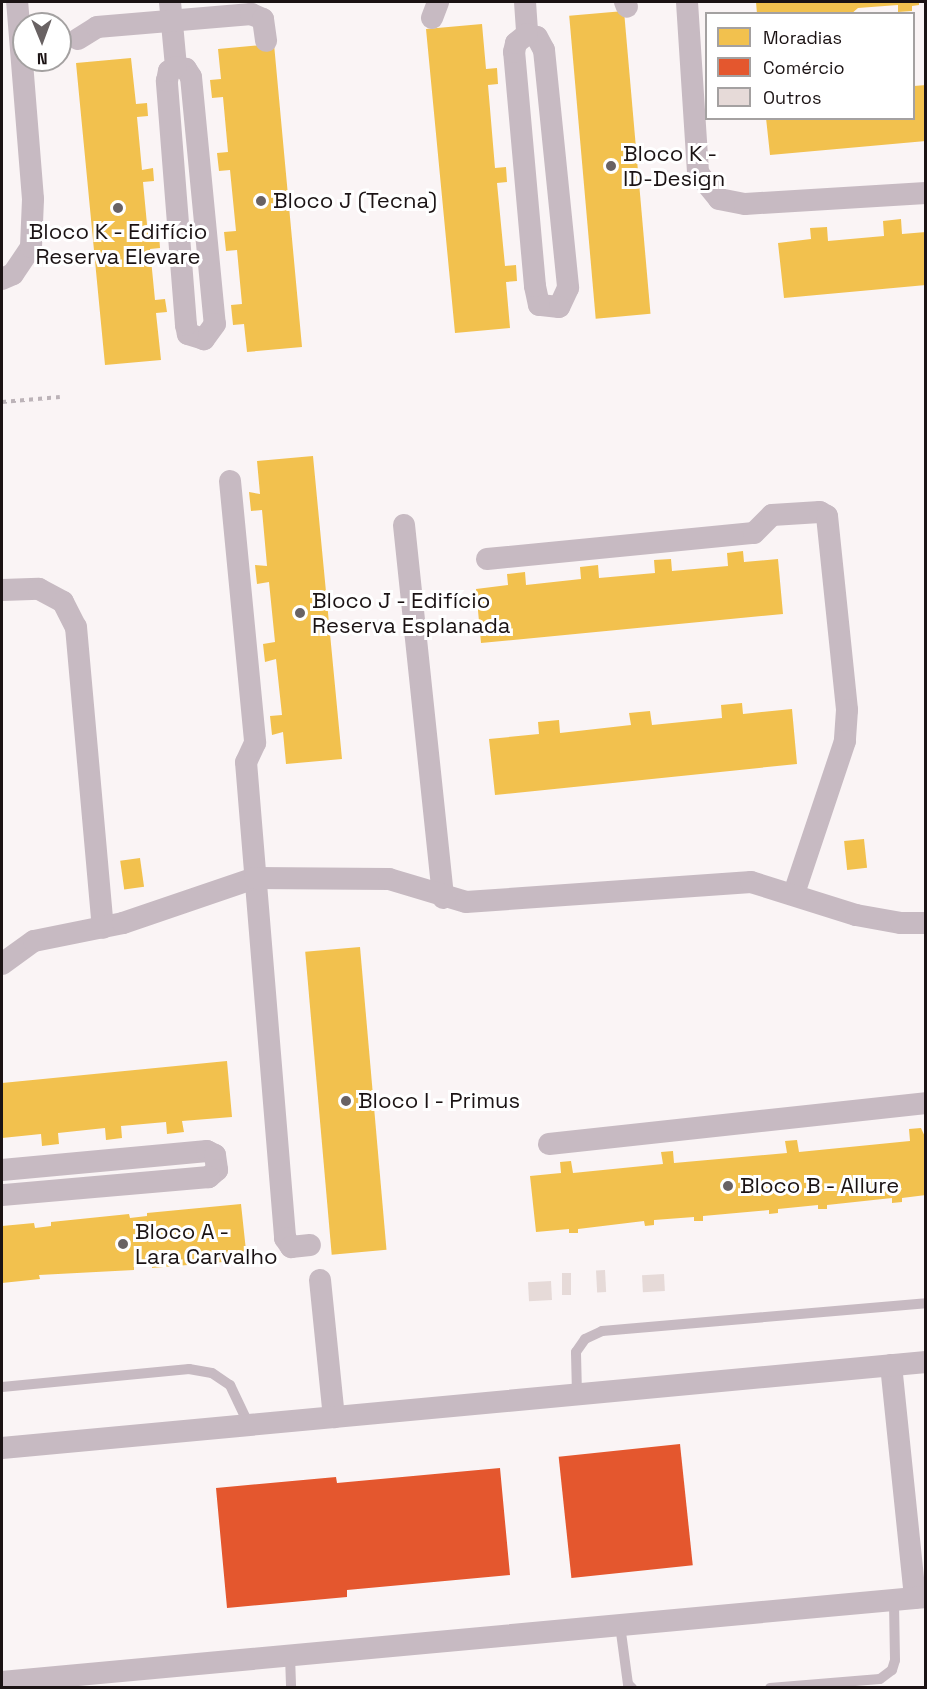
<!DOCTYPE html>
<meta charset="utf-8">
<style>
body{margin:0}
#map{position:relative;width:927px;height:1689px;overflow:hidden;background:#faf4f5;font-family:"Space Grotesk",sans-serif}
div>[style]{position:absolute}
.homes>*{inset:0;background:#f2c14e;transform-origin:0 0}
.shops>*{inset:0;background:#e4572e;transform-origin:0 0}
.building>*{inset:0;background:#e6dad8;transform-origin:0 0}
.path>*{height:4px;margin-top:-2px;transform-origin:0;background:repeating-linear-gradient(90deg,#bcb3b8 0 4.5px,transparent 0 9px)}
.service>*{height:10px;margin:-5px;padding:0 5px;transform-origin:5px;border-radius:5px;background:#c7bac2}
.minor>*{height:22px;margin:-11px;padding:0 11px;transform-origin:11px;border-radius:11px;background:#c7bac2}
.dots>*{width:16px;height:16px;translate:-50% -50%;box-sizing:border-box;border:3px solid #fff;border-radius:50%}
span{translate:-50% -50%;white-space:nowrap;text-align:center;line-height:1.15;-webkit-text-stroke:6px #fff;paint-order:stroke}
.poi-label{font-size:22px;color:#1b1314}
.left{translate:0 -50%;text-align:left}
.frame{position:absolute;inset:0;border:3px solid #1b1314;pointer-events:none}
.legend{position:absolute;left:705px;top:12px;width:210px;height:108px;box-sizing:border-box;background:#fff;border:2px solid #a4a1a1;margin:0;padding:8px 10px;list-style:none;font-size:18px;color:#1b1314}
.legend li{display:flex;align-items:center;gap:12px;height:30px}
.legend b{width:30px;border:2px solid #a4a1a1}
.north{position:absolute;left:12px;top:12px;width:60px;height:60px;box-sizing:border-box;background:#fff;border:2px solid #a4a1a1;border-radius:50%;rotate:179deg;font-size:16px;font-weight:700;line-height:24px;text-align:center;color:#1b1314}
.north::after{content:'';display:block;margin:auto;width:21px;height:27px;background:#696263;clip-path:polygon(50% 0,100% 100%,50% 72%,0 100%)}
</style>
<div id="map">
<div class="homes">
<i style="clip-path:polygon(756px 2px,919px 2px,919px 5px,912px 6px,912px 11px,898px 12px,898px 5px,858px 8px,851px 14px,757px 14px)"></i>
<i style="left:624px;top:11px;width:304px;height:55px;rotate:85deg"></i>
<i style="clip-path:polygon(482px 24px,486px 69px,497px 68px,498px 84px,488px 85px,495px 168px,506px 167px,507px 182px,497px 183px,505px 266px,516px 265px,517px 281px,506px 282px,510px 328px,455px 333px,426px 29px)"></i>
<i style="clip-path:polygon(274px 44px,302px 347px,247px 352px,244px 324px,233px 325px,231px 305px,242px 304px,237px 250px,226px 251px,224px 232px,236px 231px,230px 170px,219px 171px,217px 153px,228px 152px,223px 97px,212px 98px,210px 80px,221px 79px,218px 49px)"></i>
<i style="clip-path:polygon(131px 58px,136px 104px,147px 103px,148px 116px,137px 117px,142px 170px,153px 168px,154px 181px,143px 182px,148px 235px,159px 234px,160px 248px,150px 249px,155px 300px,165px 299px,167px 312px,156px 313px,161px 360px,105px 365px,76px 63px)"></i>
<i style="clip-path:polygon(926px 85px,926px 141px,770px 155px,766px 118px,914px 118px,914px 86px)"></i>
<i style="clip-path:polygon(901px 219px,902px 234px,926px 232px,926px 285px,784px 298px,778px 243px,811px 239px,810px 228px,827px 227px,828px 241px,884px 236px,883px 221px)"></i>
<i style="clip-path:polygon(313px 456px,342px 759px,286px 764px,283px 732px,272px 735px,270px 716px,282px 715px,276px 659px,265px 662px,263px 644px,275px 642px,269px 582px,257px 584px,255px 565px,267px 566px,262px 510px,251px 511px,249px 492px,260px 494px,257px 461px)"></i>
<i style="clip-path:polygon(743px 551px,744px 562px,778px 559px,783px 614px,481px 643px,476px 589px,508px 585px,507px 574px,525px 572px,526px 585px,581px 579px,580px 567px,598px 565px,599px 578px,655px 573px,654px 560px,671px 559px,672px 571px,728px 566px,727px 553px)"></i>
<i style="clip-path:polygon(742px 703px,743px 714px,792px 709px,797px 764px,495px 795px,489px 739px,539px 734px,538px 722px,559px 720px,560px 733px,631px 725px,629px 713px,650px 711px,652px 725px,722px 718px,721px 705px)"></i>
<i style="left:864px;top:839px;width:29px;height:20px;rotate:84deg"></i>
<i style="left:140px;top:858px;width:29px;height:20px;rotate:82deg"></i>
<i style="left:360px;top:947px;width:304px;height:55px;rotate:85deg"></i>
<i style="clip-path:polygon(227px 1061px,232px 1117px,182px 1121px,184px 1132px,167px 1134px,166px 1122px,121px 1126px,122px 1138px,106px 1140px,105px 1128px,58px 1133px,59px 1144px,42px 1146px,41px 1134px,2px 1138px,2px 1083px)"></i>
<i style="clip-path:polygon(921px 1128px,926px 1139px,926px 1195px,902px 1198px,902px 1202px,892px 1203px,892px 1198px,827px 1205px,827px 1209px,818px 1209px,818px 1205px,778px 1209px,778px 1213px,769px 1214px,769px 1210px,703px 1216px,703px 1221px,694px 1221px,694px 1217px,654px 1220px,654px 1225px,645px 1226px,644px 1221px,578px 1229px,578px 1233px,569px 1233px,569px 1229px,536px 1232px,530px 1176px,561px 1173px,560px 1162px,571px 1161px,573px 1173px,663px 1164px,661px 1152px,673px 1151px,674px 1163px,787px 1153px,785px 1141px,797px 1140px,799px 1152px,910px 1141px,909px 1129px)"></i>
<i style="clip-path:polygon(241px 1204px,247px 1260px,152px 1268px,152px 1264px,134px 1266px,134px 1270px,39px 1275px,40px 1279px,2px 1283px,2px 1226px,34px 1223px,35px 1228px,51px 1226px,51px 1222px,129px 1214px,130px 1218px,147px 1216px,147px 1213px)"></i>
</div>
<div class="shops">
<i style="left:680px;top:1444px;width:122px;height:122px;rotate:84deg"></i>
<i style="clip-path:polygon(500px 1468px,510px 1575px,347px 1590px,347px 1597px,227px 1608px,216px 1488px,336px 1477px,337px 1483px)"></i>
</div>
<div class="building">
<i style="left:605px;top:1270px;width:22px;height:9px;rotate:87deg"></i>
<i style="left:562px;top:1273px;width:9px;height:22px"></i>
<i style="left:664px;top:1274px;width:17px;height:22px;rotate:87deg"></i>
<i style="left:551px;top:1281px;width:19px;height:23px;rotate:87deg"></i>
</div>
<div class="path">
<i style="left:2px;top:402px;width:58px;rotate:-4.9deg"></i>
</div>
<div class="service">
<i style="left:2px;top:1387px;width:188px;rotate:-5.5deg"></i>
<i style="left:189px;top:1369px;width:23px;rotate:10deg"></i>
<i style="left:212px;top:1373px;width:22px;rotate:34deg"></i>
<i style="left:230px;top:1385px;width:44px;rotate:64.6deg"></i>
<i style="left:577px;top:1394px;width:42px;rotate:-91.4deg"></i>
<i style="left:576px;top:1352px;width:16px;rotate:-55deg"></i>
<i style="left:585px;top:1339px;width:19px;rotate:-25deg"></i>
<i style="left:602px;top:1331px;width:325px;rotate:-4.9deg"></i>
<i style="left:620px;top:1625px;width:60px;rotate:82.3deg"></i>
<i style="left:628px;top:1684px;width:6px;rotate:45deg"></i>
<i style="left:290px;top:1656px;width:32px;rotate:88deg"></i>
<i style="left:770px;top:1688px;width:110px;rotate:-4.7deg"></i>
<i style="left:880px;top:1679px;width:15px;rotate:-37deg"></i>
<i style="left:892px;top:1670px;width:10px;rotate:-73deg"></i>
<i style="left:895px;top:1660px;width:60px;rotate:-91deg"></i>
</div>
<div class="minor">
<i style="left:170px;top:2px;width:65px;rotate:84.7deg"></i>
<i style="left:525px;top:2px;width:32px;rotate:86deg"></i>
<i style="left:625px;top:2px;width:5px;rotate:68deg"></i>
<i style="left:687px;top:2px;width:171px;rotate:86.3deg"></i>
<i style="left:698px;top:173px;width:33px;rotate:51deg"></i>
<i style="left:719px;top:199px;width:26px;rotate:11deg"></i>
<i style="left:745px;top:204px;width:181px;rotate:-3.5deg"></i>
<i style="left:432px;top:18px;width:17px;rotate:-69deg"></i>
<i style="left:527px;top:34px;width:10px;rotate:17deg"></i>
<i style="left:537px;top:37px;width:15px;rotate:62deg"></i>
<i style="left:544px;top:50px;width:239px;rotate:84.2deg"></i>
<i style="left:568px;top:288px;width:21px;rotate:115deg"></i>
<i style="left:559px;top:307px;width:20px;rotate:-174deg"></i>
<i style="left:539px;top:305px;width:19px;rotate:-102deg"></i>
<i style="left:535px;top:286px;width:235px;rotate:-95.1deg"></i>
<i style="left:514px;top:52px;width:9px;rotate:-77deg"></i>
<i style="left:516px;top:43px;width:14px;rotate:-39deg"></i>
<i style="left:78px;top:39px;width:22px;rotate:-32deg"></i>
<i style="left:97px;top:27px;width:155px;rotate:-4.8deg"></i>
<i style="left:251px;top:14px;width:13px;rotate:23deg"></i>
<i style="left:263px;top:19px;width:22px;rotate:82deg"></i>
<i style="left:176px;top:67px;width:10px;rotate:11deg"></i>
<i style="left:186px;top:69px;width:9px;rotate:58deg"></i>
<i style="left:191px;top:77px;width:248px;rotate:84.5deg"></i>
<i style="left:215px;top:324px;width:19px;rotate:126deg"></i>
<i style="left:204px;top:339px;width:17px;rotate:-163deg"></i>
<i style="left:188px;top:334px;width:9px;rotate:-103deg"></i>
<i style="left:186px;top:325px;width:245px;rotate:-94.5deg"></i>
<i style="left:167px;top:81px;width:10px;rotate:-79deg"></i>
<i style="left:169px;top:71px;width:8px;rotate:-30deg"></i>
<i style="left:2px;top:279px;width:12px;rotate:-24deg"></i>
<i style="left:13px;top:274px;width:32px;rotate:-56deg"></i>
<i style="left:31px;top:247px;width:48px;rotate:-87.6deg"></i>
<i style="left:33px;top:199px;width:198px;rotate:-94.6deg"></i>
<i style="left:230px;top:481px;width:263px;rotate:84.5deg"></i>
<i style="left:255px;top:743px;width:21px;rotate:115deg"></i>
<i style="left:246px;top:762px;width:478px;rotate:85.3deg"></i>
<i style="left:285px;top:1238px;width:11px;rotate:56deg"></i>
<i style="left:291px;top:1247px;width:19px;rotate:-6deg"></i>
<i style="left:404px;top:525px;width:375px;rotate:84deg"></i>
<i style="left:487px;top:559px;width:268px;rotate:-5.6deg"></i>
<i style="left:754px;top:533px;width:25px;rotate:-45deg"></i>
<i style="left:772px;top:515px;width:48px;rotate:-3.6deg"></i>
<i style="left:820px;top:512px;width:8px;rotate:30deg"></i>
<i style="left:827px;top:516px;width:195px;rotate:84.1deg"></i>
<i style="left:847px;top:710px;width:31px;rotate:94deg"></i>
<i style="left:845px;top:741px;width:160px;rotate:108.5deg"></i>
<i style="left:2px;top:590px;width:37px;rotate:-2deg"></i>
<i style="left:39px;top:589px;width:27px;rotate:28deg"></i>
<i style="left:63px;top:602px;width:28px;rotate:63deg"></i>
<i style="left:76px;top:627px;width:302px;rotate:84.9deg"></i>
<i style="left:2px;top:964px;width:39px;rotate:-36deg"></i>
<i style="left:34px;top:941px;width:91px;rotate:-11.4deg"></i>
<i style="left:123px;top:923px;width:139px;rotate:-18.8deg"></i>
<i style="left:255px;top:878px;width:134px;rotate:0.4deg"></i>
<i style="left:389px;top:879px;width:80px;rotate:16.6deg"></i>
<i style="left:466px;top:902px;width:286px;rotate:-4deg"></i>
<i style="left:751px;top:882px;width:110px;rotate:17.4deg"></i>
<i style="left:856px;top:915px;width:46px;rotate:10.1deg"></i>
<i style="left:901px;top:923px;width:25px"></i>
<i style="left:549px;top:1144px;width:379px;rotate:-6.2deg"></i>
<i style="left:2px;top:1170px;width:206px;rotate:-5.3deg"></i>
<i style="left:207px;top:1151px;width:9px;rotate:27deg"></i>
<i style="left:215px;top:1155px;width:15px;rotate:82deg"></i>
<i style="left:217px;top:1170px;width:11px;rotate:139deg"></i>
<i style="left:209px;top:1177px;width:208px;rotate:175deg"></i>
<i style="left:320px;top:1280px;width:138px;rotate:84.2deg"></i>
<i style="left:891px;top:1365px;width:234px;rotate:84.1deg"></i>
<i style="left:2px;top:1448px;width:928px;rotate:-5.32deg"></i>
<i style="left:2px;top:1682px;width:928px;rotate:-5.26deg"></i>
</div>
<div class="dots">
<i style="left:611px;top:166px;background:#696263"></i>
<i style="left:261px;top:201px;background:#696263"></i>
<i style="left:118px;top:208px;background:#696263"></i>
<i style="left:300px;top:613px;background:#696263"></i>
<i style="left:346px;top:1101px;background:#696263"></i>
<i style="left:728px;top:1186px;background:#696263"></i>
<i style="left:123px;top:1244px;background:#696263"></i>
</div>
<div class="poi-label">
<span class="left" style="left:623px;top:166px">Bloco K -<br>ID-Design</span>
<span class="left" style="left:273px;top:201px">Bloco J (Tecna)</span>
<span style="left:118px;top:244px">Bloco K - Edifício<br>Reserva Elevare</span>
<span class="left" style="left:312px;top:613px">Bloco J - Edifício<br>Reserva Esplanada</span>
<span class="left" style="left:358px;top:1101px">Bloco I - Primus</span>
<span class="left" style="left:740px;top:1186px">Bloco B - Allure</span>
<span class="left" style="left:135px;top:1244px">Bloco A -<br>Lara Carvalho</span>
</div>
<div class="frame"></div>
<ul class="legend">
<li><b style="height:16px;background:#f2c14e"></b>Moradias</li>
<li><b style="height:16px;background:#e4572e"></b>Comércio</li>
<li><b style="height:16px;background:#e6dad8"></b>Outros</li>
</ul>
<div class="north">N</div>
</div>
